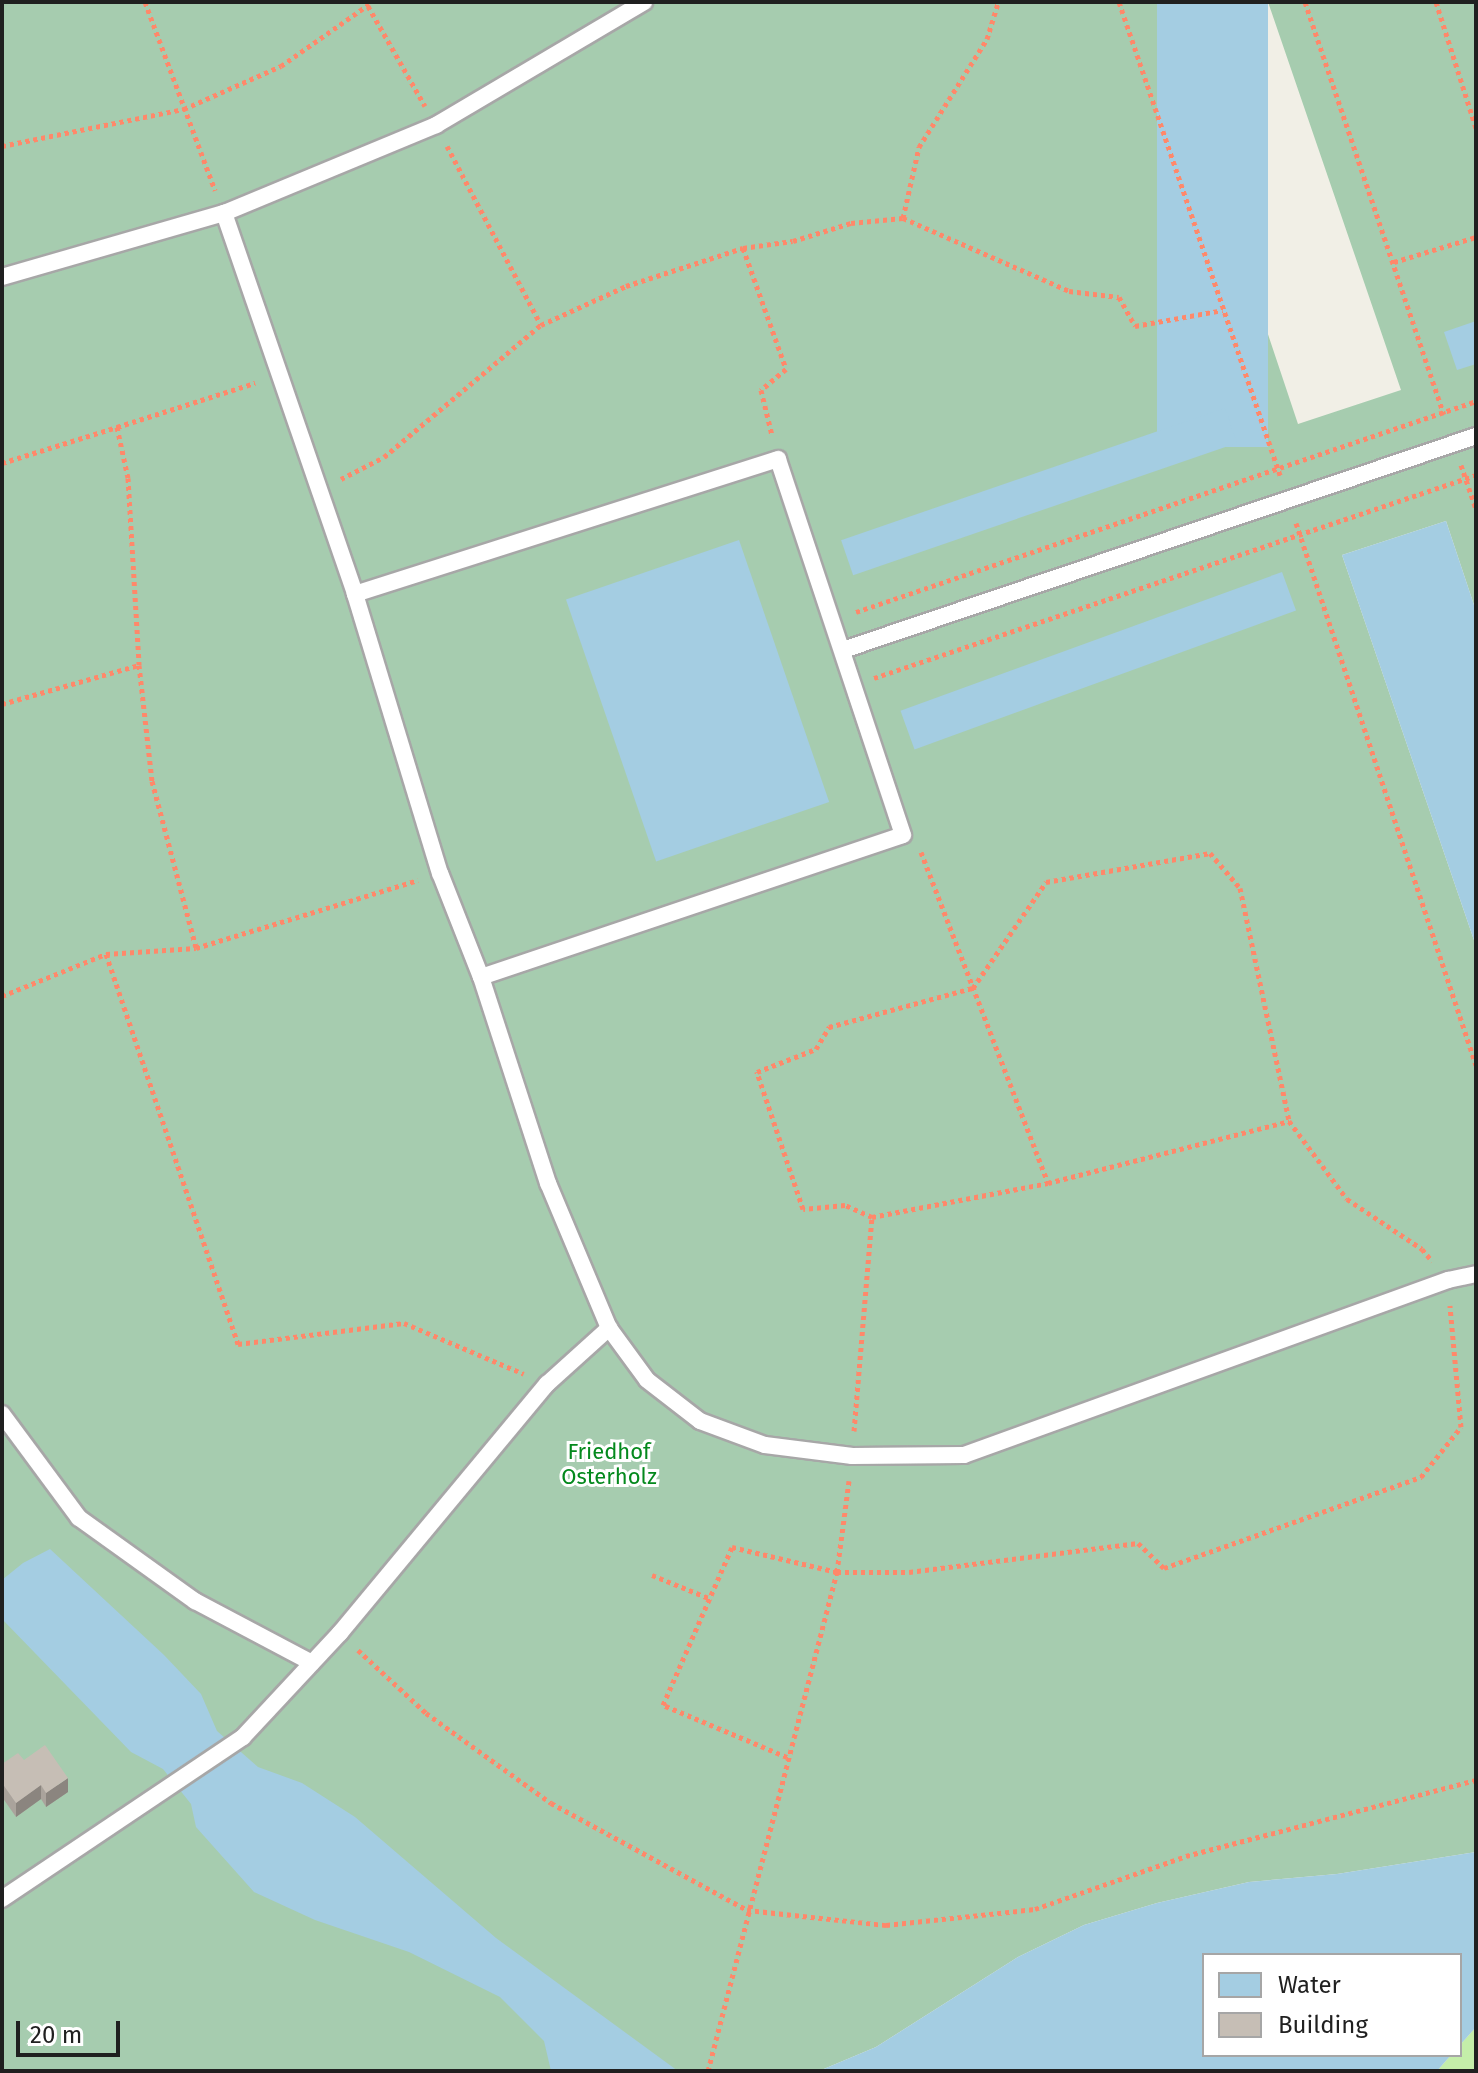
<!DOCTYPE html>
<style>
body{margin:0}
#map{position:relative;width:1478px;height:2073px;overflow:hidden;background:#f1efe6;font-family:"Fira Sans",sans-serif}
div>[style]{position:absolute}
.grass>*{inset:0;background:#c4eea9}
.cemetery>*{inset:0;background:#a6ccaf}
.water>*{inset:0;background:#a4cde2;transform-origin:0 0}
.path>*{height:5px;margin-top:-2.5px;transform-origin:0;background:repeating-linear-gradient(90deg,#ff886a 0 4px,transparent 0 8px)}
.roads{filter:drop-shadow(2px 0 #a7a7a7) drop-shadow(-2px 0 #a7a7a7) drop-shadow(0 2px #a7a7a7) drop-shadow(0 -2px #a7a7a7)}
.service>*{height:16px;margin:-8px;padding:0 8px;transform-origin:8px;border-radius:8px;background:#fff}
.wall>*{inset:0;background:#aaa39c}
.shaded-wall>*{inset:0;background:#8b857f}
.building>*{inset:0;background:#c6beb5}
span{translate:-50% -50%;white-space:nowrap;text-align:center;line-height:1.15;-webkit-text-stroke:6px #fff;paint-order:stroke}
.park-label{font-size:22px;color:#04891d}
.frame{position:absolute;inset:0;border:4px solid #202020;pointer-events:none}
.legend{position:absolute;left:1202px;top:1953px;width:260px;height:104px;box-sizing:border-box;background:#fff;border:2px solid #a6a6a6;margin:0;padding:10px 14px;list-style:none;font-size:24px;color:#202020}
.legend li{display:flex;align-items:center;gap:16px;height:40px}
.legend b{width:40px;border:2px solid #a6a6a6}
.scale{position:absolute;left:16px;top:2021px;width:104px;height:36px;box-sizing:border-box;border:4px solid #202020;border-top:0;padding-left:10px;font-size:24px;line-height:28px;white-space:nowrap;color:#202020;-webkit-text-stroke:6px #fff;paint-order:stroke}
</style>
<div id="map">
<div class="grass">
<i style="clip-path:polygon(1476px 2027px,1476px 2071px,1437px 2071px,1451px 2055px,1460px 2055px,1460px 2045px)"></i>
</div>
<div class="cemetery">
<i style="clip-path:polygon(2px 2px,1157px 2px,1298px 424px,1401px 390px,1268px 2px,1476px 2px,1476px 611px,1446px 521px,1342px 555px,1476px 946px,1476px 1852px,1337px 1874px,1249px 1882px,1157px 1903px,1084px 1925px,1018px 1957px,876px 2047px,819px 2071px,2px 2071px)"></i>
</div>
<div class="water">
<i style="left:1157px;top:2px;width:111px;height:445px"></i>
<i style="clip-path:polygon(1476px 321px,1476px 364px,1457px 370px,1444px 332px)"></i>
<i style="left:1225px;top:408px;width:37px;height:406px;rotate:71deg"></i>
<i style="clip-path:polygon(1446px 521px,1476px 611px,1476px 946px,1342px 555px)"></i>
<i style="left:739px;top:540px;width:277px;height:183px;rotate:71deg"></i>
<i style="left:1282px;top:572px;width:41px;height:406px;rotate:70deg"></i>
<i style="clip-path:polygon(50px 1549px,164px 1655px,201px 1694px,217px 1731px,258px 1767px,302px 1783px,355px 1817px,496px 1938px,678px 2071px,551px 2071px,544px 2041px,500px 1997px,409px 1952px,315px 1920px,254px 1892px,196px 1827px,191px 1804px,163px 1769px,131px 1752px,2px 1619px,2px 1580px,23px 1563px)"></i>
<i style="clip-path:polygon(1476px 1852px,1476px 2027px,1460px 2045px,1460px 1955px,1204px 1955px,1204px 2055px,1451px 2055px,1437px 2071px,819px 2071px,876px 2047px,1018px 1957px,1084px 1925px,1157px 1903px,1249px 1882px,1337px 1874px)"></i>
</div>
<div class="path">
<i style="left:145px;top:2px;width:201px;rotate:69.6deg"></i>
<i style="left:1119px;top:2px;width:500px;rotate:71.2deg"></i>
<i style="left:1305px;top:2px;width:435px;rotate:71.4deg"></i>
<i style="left:1436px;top:2px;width:132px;rotate:72.4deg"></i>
<i style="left:368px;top:6px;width:115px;rotate:60.3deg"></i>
<i style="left:2px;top:146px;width:186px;rotate:-11.5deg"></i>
<i style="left:184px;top:109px;width:106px;rotate:-23.9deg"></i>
<i style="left:281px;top:66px;width:111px;rotate:-35.1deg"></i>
<i style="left:447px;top:146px;width:202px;rotate:62.3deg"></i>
<i style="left:903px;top:218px;width:73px;rotate:-77.3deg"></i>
<i style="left:919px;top:147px;width:128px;rotate:-57.8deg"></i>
<i style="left:987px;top:39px;width:39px;rotate:-73deg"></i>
<i style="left:743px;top:248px;width:50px;rotate:-8deg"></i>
<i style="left:793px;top:241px;width:61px;rotate:-17.2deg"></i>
<i style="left:851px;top:223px;width:52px;rotate:-5.5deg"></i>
<i style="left:903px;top:218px;width:181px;rotate:23.7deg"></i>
<i style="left:1069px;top:291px;width:50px;rotate:6.8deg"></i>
<i style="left:1119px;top:297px;width:33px;rotate:61deg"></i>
<i style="left:1135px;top:326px;width:89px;rotate:-10.3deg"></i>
<i style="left:1394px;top:262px;width:86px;rotate:-17deg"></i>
<i style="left:117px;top:427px;width:145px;rotate:-17.7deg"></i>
<i style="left:2px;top:463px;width:121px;rotate:-17.4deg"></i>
<i style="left:117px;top:427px;width:52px;rotate:77.8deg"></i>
<i style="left:128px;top:478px;width:187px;rotate:86.6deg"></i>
<i style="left:139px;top:665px;width:117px;rotate:83.6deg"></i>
<i style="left:152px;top:781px;width:173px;rotate:75.2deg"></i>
<i style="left:1461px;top:465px;width:46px;rotate:71.2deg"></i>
<i style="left:341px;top:479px;width:48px;rotate:-27.1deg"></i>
<i style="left:384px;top:457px;width:205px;rotate:-40.1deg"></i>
<i style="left:541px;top:325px;width:94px;rotate:-24.6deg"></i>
<i style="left:626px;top:286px;width:123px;rotate:-18deg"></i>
<i style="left:743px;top:248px;width:128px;rotate:70.4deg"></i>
<i style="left:786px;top:369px;width:33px;rotate:140deg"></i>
<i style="left:761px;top:390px;width:46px;rotate:76.3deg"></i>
<i style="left:1296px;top:523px;width:571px;rotate:71.63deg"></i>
<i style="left:856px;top:612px;width:655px;rotate:-18.79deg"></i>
<i style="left:874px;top:678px;width:635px;rotate:-18.63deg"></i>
<i style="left:2px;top:704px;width:142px;rotate:-15.9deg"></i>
<i style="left:921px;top:852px;width:355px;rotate:69deg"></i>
<i style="left:106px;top:954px;width:412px;rotate:71.3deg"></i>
<i style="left:238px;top:1344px;width:167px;rotate:-7.2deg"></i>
<i style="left:404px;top:1323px;width:130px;rotate:23deg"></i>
<i style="left:2px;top:996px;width:112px;rotate:-22deg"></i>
<i style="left:106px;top:954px;width:90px;rotate:-3.8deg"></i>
<i style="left:196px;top:948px;width:232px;rotate:-17deg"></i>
<i style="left:872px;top:1217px;width:179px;rotate:-10.9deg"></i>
<i style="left:1048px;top:1183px;width:249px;rotate:-14.4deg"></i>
<i style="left:854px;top:1431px;width:215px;rotate:-85.2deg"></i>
<i style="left:872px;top:1217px;width:30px;rotate:-156deg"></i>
<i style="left:845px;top:1205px;width:42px;rotate:174.6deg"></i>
<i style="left:803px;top:1209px;width:145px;rotate:-108.6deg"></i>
<i style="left:757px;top:1072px;width:63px;rotate:-21.3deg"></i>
<i style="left:816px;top:1049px;width:26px;rotate:-59deg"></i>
<i style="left:829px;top:1027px;width:149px;rotate:-15.2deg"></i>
<i style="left:973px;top:988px;width:129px;rotate:-55.4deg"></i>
<i style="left:1046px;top:882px;width:167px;rotate:-10deg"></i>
<i style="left:1210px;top:853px;width:46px;rotate:49.4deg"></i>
<i style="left:1240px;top:888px;width:238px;rotate:78.1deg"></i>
<i style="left:1289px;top:1121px;width:97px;rotate:53.4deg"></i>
<i style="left:1347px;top:1199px;width:90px;rotate:33.7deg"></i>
<i style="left:1422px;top:1249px;width:16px;rotate:50deg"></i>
<i style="left:652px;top:1575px;width:64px;rotate:22.1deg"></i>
<i style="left:358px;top:1650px;width:93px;rotate:42.8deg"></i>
<i style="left:426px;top:1713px;width:154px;rotate:35.8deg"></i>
<i style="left:551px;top:1803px;width:223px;rotate:28.6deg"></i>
<i style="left:747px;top:1910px;width:140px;rotate:6.2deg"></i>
<i style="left:886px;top:1925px;width:150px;rotate:-6.1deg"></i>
<i style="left:1035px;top:1909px;width:160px;rotate:-19.3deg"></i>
<i style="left:1186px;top:1856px;width:300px;rotate:-14.7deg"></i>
<i style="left:787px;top:1757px;width:134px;rotate:-157.2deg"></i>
<i style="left:663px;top:1705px;width:172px;rotate:-66.4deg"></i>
<i style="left:732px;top:1547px;width:108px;rotate:13.4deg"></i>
<i style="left:837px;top:1572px;width:72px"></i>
<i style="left:909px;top:1572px;width:231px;rotate:-7.2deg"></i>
<i style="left:1138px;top:1543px;width:36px;rotate:44deg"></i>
<i style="left:1164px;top:1568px;width:273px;rotate:-19.5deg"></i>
<i style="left:1421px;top:1477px;width:64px;rotate:-51.3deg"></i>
<i style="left:1461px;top:1427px;width:122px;rotate:-95.2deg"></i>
<i style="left:708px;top:2071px;width:515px;rotate:-75.51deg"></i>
<i style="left:837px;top:1572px;width:92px;rotate:-82.5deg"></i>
</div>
<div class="roads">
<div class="service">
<i style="left:224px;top:213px;width:403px;rotate:71deg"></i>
<i style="left:355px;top:594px;width:292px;rotate:73.1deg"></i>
<i style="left:440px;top:873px;width:112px;rotate:68.5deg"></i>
<i style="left:481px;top:977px;width:445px;rotate:-18.6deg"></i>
<i style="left:903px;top:835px;width:396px;rotate:-108.4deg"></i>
<i style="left:778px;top:459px;width:444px;rotate:162.3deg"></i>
<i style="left:2px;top:277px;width:231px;rotate:-16.1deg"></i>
<i style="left:224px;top:213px;width:230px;rotate:-22.5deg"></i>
<i style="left:436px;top:125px;width:242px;rotate:-30.6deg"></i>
<i style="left:843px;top:650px;width:668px;rotate:-18.68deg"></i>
<i style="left:481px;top:977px;width:217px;rotate:72deg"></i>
<i style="left:548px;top:1183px;width:157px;rotate:67.2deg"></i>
<i style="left:609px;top:1328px;width:64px;rotate:53.8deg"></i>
<i style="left:647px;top:1380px;width:67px;rotate:37.7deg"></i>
<i style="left:700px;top:1421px;width:69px;rotate:20.3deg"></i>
<i style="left:765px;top:1445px;width:88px;rotate:7.2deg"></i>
<i style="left:852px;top:1456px;width:112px;rotate:-0.5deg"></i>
<i style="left:964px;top:1455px;width:515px;rotate:-19.88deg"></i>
<i style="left:1448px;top:1280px;width:29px;rotate:-12deg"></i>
<i style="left:2px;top:1414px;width:129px;rotate:53.5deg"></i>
<i style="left:79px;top:1518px;width:143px;rotate:35.6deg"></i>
<i style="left:195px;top:1601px;width:132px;rotate:27.9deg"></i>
<i style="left:2px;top:1899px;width:290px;rotate:-33.9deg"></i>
<i style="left:243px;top:1737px;width:142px;rotate:-47deg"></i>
<i style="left:340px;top:1633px;width:324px;rotate:-50.3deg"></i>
<i style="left:547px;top:1384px;width:84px;rotate:-42.1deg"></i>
</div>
</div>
<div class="wall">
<i style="clip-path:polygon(24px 1760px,68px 1792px,46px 1807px,41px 1799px,16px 1817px,2px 1797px,2px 1764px)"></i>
</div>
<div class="shaded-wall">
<i style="clip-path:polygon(68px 1778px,68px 1792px,46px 1807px,46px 1793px)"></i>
<i style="clip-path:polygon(41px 1785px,41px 1799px,16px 1817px,16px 1803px)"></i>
</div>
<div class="building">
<i style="clip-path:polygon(45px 1745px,68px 1778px,46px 1793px,41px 1785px,16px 1803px,2px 1783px,2px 1764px,18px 1753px,24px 1760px)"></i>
</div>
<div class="park-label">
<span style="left:609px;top:1464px">Friedhof<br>Osterholz</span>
</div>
<div class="frame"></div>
<ul class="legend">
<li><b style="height:22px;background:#a4cde2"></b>Water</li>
<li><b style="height:22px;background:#c6beb5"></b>Building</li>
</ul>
<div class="scale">20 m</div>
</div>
